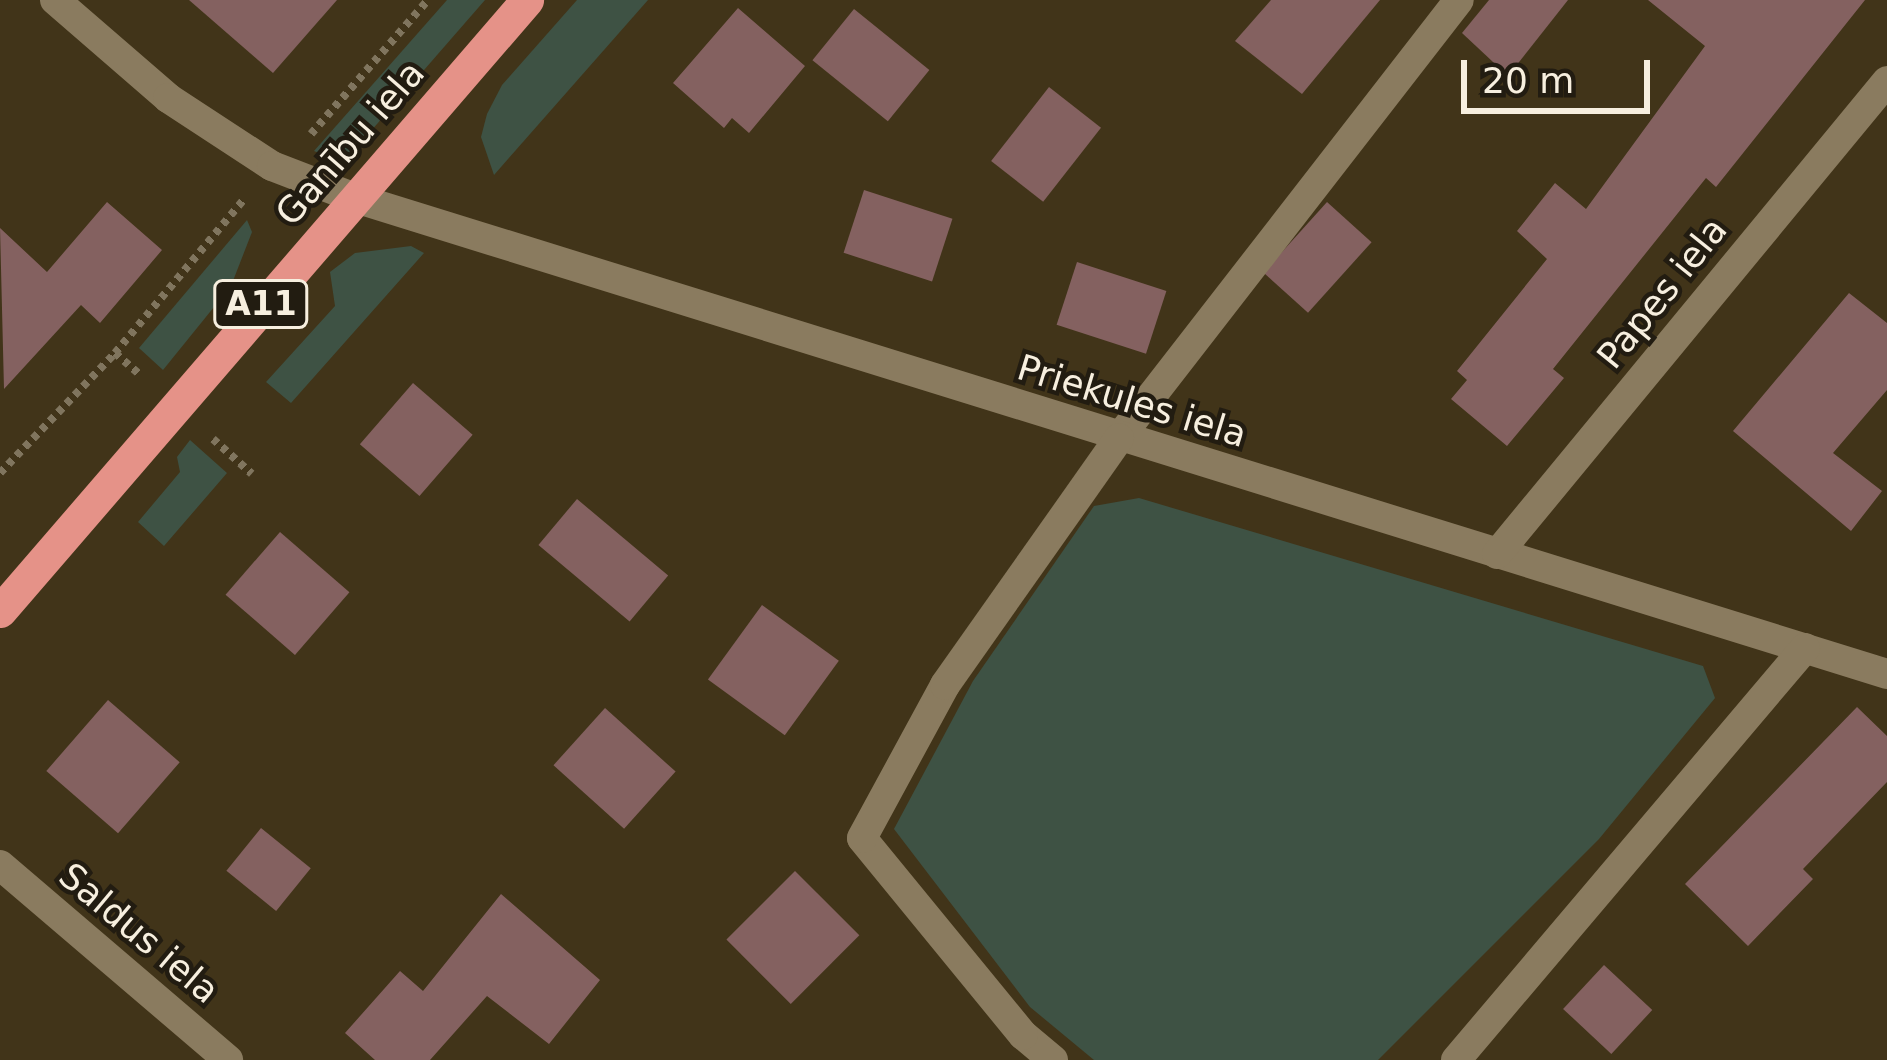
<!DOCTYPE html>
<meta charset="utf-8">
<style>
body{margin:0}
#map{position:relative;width:1887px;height:1060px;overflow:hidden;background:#413419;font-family:"DejaVu Sans",sans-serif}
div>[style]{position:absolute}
.green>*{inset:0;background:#3e5244}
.building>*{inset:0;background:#846160;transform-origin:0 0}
.path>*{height:8px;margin-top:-4px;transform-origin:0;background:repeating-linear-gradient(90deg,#80755e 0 6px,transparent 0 12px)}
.service>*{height:30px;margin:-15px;padding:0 15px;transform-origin:15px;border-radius:15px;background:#8a7b5f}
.minor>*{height:30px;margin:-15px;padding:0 15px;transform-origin:15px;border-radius:15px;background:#8a7b5f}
.trunk>*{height:33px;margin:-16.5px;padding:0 16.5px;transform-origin:16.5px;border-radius:16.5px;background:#e59288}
span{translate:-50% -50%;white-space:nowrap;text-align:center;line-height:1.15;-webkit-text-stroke:9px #221c11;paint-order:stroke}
.shield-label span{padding:3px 9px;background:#221c11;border:3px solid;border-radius:9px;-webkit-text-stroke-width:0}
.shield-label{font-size:33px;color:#f7efdf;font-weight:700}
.street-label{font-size:36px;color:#f7efdf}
.scale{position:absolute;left:1461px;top:60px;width:189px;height:54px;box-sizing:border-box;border:6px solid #f7efdf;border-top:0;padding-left:15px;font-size:36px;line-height:42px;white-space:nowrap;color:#f7efdf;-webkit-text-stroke:9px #221c11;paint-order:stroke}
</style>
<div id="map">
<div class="green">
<i style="clip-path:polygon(447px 0,485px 0,343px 163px,314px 151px)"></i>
<i style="clip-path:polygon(577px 0,648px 0,494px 175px,481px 137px,487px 114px,502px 85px)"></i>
<i style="clip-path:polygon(247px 220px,252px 232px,231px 286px,163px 370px,139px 348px)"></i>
<i style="clip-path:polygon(411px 246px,424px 253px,291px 403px,266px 382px,335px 306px,330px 272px,355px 253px)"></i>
<i style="clip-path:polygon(190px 440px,227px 473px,164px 546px,138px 522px,180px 472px,177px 457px)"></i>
<i style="clip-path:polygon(1139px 498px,1703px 666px,1715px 698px,1599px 839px,1378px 1060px,1094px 1060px,1030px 1007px,894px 829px,973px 681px,1094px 506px)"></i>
</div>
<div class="building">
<i style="clip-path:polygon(189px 0,337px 0,273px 73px)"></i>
<i style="clip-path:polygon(1271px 0,1380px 0,1302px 94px,1235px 41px)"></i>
<i style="clip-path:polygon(1489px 0,1568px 0,1508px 76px,1462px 33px)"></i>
<i style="clip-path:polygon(1648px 0,1865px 0,1716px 187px,1706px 178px,1553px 369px,1564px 378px,1507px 446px,1451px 399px,1467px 380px,1457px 371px,1547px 259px,1517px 231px,1555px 183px,1586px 209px,1705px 46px)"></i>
<i style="clip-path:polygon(738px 8px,805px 66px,749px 133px,732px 118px,724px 128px,673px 83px)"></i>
<i style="left:854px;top:9px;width:97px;height:66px;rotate:39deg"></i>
<i style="left:1049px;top:87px;width:66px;height:94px;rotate:38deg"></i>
<i style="left:864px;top:190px;width:93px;height:66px;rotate:18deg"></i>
<i style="clip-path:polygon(107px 202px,162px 250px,100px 323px,81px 305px,4px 389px,0 228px,47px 272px)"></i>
<i style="left:1327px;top:202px;width:60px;height:95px;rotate:42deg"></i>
<i style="left:1077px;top:262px;width:94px;height:66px;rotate:18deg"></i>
<i style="clip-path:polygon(1849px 293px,1887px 323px,1887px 390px,1833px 453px,1882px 491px,1851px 531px,1733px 431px)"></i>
<i style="left:413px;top:383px;width:79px;height:81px;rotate:41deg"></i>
<i style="left:577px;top:499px;width:119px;height:60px;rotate:40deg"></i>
<i style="left:280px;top:532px;width:92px;height:83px;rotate:41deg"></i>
<i style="left:762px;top:605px;width:95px;height:92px;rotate:36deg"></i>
<i style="left:108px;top:700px;width:95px;height:94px;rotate:41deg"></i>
<i style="clip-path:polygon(1857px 707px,1887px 736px,1887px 782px,1803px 869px,1813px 879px,1748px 946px,1685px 884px)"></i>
<i style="left:605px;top:708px;width:95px;height:77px;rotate:42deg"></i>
<i style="left:261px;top:828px;width:64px;height:55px;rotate:39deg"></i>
<i style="left:795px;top:871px;width:91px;height:97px;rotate:45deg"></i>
<i style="clip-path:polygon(501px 894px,600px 980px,549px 1044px,487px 996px,430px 1060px,375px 1060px,345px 1033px,400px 971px,423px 991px)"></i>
<i style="left:1604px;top:965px;width:66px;height:60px;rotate:43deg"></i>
</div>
<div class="path">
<i style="left:311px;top:134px;width:178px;rotate:-48.9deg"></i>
<i style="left:115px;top:353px;width:35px;rotate:41deg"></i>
<i style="left:213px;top:439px;width:52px;rotate:41.9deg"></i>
<i style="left:0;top:473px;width:166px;rotate:-46.2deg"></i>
<i style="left:115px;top:353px;width:201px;rotate:-50deg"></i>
</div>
<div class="service">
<i style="left:1119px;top:438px;width:554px;rotate:-52.18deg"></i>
</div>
<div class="minor">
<i style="left:55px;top:0;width:150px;rotate:40.9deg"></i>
<i style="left:168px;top:98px;width:124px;rotate:33.2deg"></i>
<i style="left:272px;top:166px;width:89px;rotate:21.1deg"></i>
<i style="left:355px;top:198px;width:1604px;rotate:17.26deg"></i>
<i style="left:1497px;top:554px;width:613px;rotate:-50.49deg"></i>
<i style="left:0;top:865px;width:300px;rotate:40.5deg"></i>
<i style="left:1053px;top:1060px;width:39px;rotate:-140deg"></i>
<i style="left:1023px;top:1035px;width:254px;rotate:-129.3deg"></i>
<i style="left:862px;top:838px;width:174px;rotate:-61.5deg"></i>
<i style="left:945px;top:685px;width:302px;rotate:-54.8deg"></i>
<i style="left:1456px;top:1060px;width:540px;rotate:-49.73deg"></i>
</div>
<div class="trunk">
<i style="left:0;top:611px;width:807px;rotate:-49.22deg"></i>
</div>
<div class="shield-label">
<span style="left:261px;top:304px">A11</span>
</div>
<div class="street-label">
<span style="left:350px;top:143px;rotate:-49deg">Ganību iela</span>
<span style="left:1662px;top:293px;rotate:-51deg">Papes iela</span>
<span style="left:1132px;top:401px;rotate:17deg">Priekules iela</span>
<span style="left:139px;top:933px;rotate:40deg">Saldus iela</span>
</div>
<div class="scale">20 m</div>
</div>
